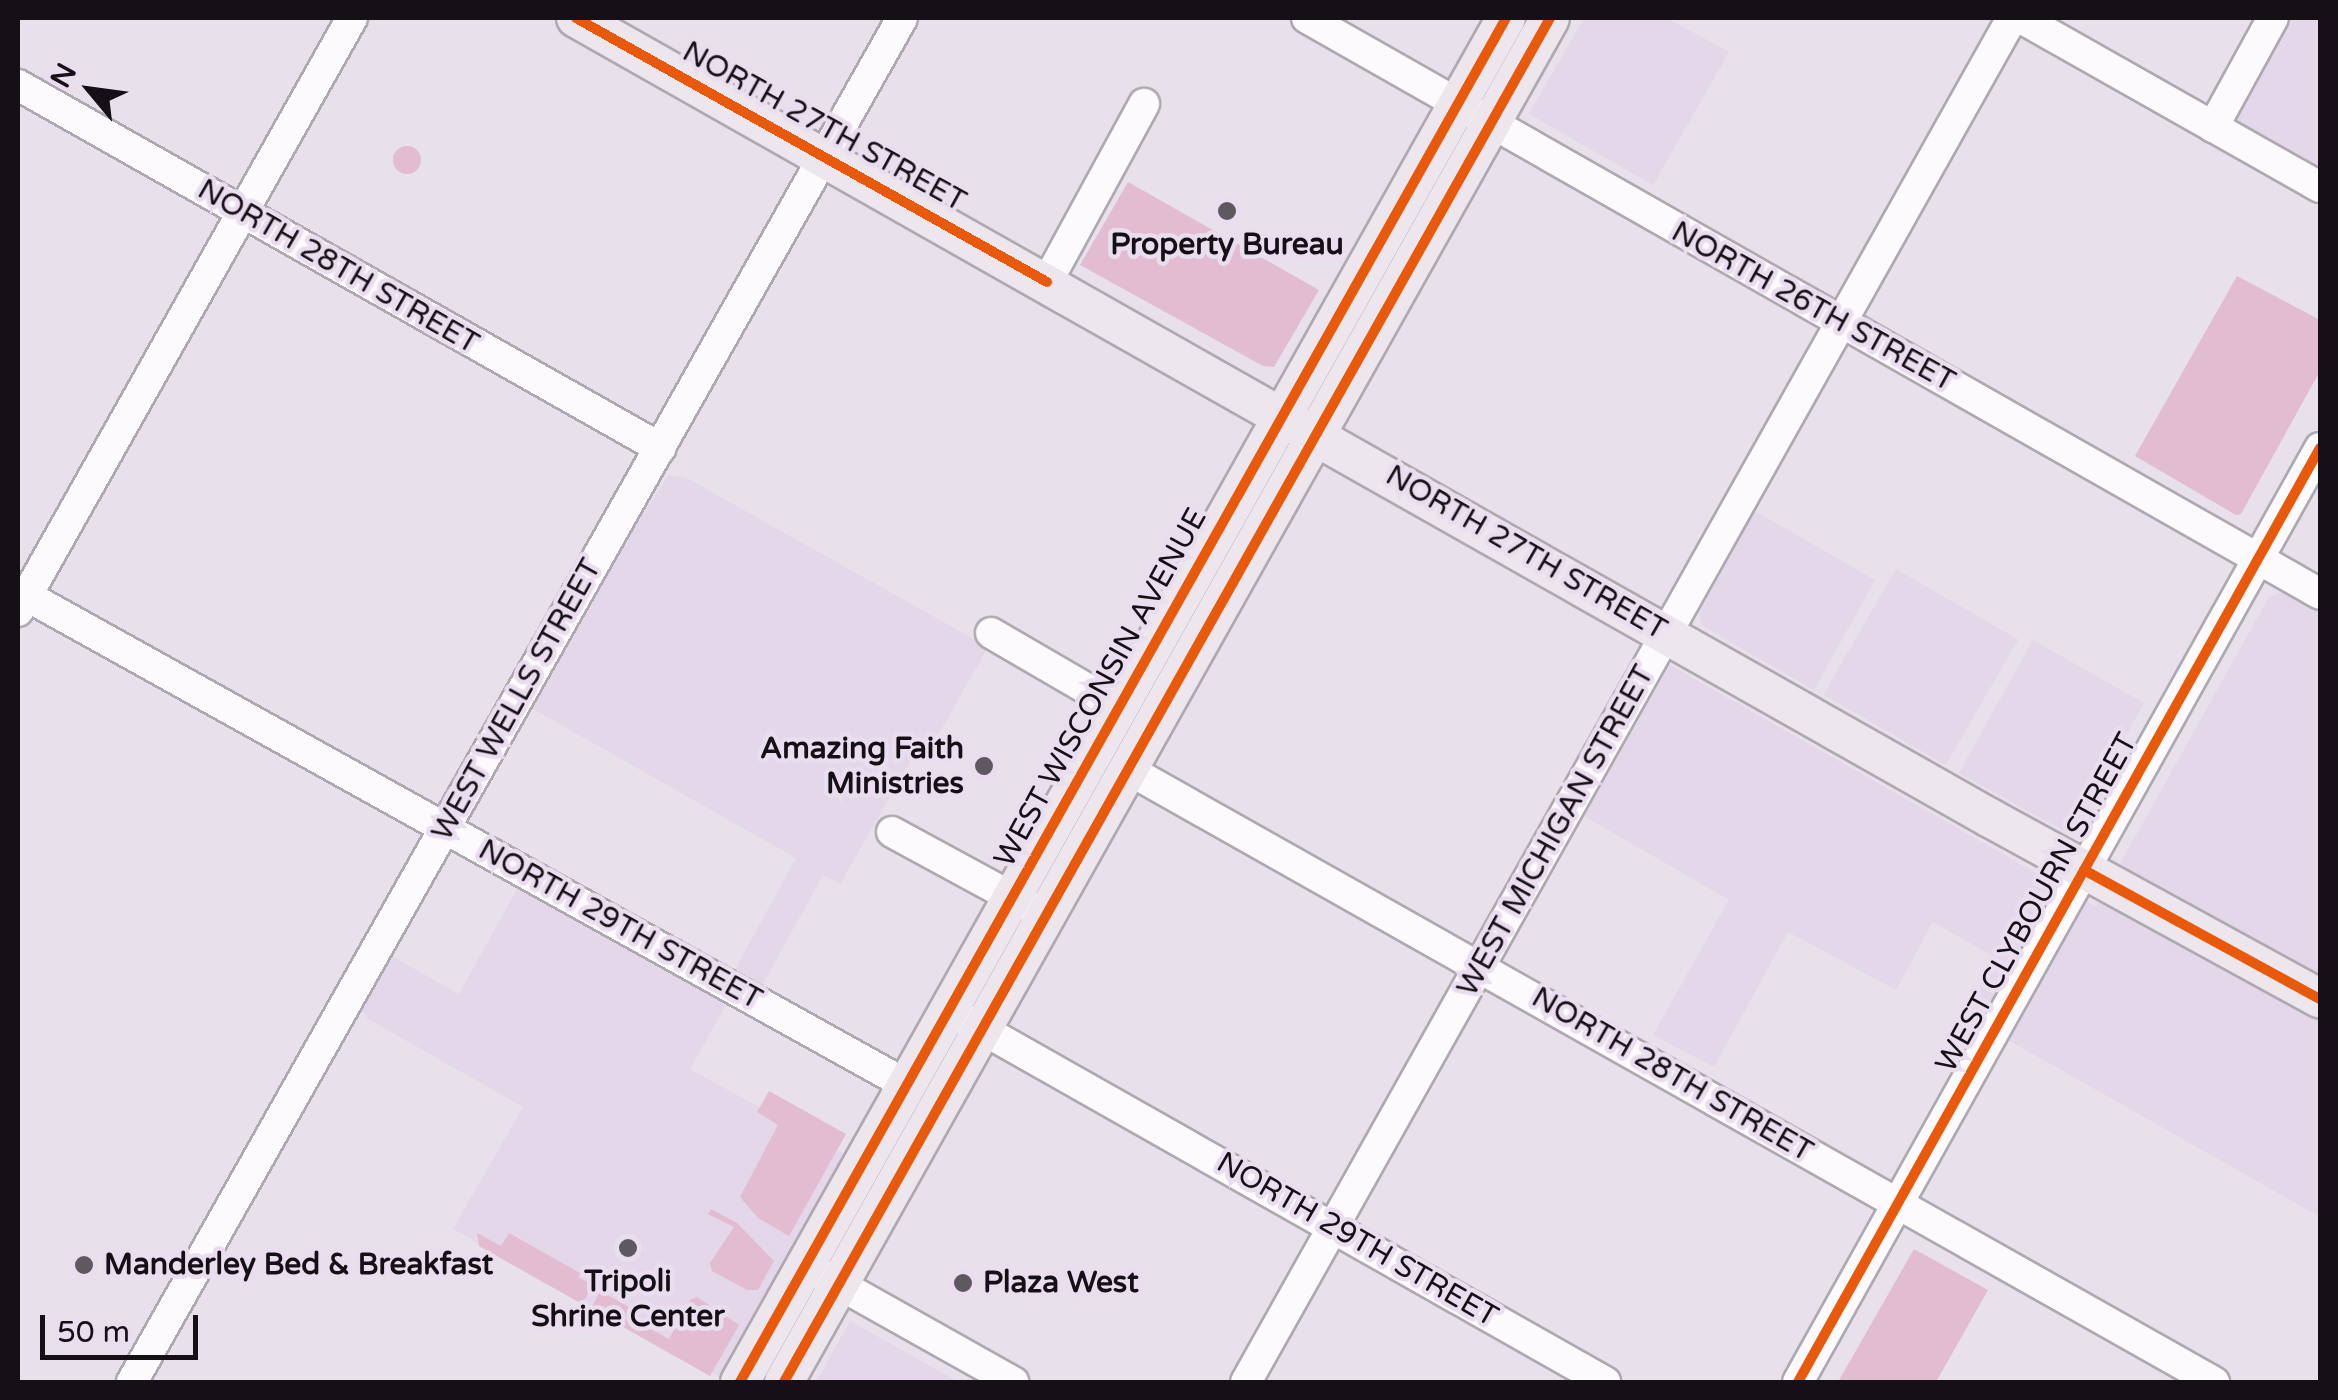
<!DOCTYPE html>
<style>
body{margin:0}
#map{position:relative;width:2338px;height:1400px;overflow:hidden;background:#e8e1eb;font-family:"Varela Round",sans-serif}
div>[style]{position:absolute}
.built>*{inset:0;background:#e3d7e9;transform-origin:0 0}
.green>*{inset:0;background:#e2bcd0}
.round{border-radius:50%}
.roads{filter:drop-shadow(2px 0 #aea9b0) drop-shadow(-2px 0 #aea9b0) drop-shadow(0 2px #aea9b0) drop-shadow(0 -2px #aea9b0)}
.minor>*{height:30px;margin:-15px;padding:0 15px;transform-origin:15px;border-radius:15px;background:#fcfafc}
.major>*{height:38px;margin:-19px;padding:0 19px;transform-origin:19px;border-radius:19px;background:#ede7ed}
.cycleway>*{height:10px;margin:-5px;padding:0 5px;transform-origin:5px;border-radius:5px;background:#e8590c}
.dots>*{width:28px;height:28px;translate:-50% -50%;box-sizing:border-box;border:5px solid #e9ddef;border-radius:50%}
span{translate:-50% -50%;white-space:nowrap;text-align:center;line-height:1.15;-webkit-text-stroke:9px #e9ddef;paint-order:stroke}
.street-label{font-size:30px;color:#141016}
.poi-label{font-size:30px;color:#141016;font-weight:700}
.right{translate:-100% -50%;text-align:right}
.left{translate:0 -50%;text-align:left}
.frame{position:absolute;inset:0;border:20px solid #141016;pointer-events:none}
.north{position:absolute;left:40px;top:40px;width:100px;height:100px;-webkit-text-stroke:8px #e9ddef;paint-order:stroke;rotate:299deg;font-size:28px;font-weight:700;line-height:40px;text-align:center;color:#141016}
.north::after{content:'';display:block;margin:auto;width:35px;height:45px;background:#141016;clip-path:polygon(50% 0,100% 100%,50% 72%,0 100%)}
.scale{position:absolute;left:40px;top:1315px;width:158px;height:45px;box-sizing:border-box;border:5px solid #141016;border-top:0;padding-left:12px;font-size:30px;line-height:35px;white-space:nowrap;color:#141016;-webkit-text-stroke:8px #e9ddef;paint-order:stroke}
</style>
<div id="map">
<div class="built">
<i style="clip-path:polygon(1584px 18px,1667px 18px,1729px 52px,1653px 185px,1529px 114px)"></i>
<i style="clip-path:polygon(2282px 18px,2320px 18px,2320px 171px,2227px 119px)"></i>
<i style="clip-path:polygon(669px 475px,685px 477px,988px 647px,924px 760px,914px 755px,840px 884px,823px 875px,760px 989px,733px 973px,796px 858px,531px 708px,631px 532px)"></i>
<i style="clip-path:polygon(1755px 511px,1875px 580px,1814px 690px,1701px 625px,1699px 613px)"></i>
<i style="left:1896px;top:569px;width:141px;height:145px;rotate:30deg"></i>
<i style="clip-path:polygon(2284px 591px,2320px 611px,2320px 1217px,1964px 1015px,1996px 958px,1933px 922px,1896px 990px,1788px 932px,1714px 1067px,1653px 1035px,1729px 900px,1584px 816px,1670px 665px,2096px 907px,2269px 597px)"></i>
<i style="clip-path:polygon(2033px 640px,2144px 703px,2072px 831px,2064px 831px,1959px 773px)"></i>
<i style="clip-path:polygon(519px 886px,727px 1003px,690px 1069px,846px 1155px,721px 1378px,453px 1229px,523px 1107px,368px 1019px,362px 1010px,392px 956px,459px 994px)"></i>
<i style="clip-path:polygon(850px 1321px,959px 1382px,816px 1382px)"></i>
</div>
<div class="green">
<i class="round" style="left:393px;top:146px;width:28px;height:28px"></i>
<i style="clip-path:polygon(1128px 182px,1319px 290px,1274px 367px,1263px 366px,1080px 265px)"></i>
<i style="clip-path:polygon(2237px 276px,2320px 320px,2320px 371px,2241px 514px,2236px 515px,2135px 456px)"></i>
<i style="clip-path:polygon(769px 1091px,846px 1134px,789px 1236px,758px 1218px,740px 1197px,778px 1125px,757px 1112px)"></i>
<i style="clip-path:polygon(711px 1209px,737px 1223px,774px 1261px,758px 1290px,747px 1290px,712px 1271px,710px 1263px,734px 1227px,708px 1214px)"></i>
<i style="clip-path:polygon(477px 1233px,501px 1246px,509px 1233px,580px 1273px,578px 1277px,593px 1285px,582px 1304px,479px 1246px)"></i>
<i style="clip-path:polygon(1914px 1249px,1988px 1290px,1936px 1382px,1838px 1382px)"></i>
<i style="clip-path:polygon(600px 1291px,636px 1311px,632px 1319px,669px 1339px,690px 1300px,697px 1297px,739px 1325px,710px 1376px,591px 1309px)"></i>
</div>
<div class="roads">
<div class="minor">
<i style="left:1307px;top:18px;width:1165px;rotate:29.62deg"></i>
<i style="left:2021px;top:18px;width:343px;rotate:29.5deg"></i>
<i style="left:18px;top:85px;width:738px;rotate:29.48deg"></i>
<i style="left:2213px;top:127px;width:124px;rotate:-61.2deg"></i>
<i style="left:1047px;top:282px;width:203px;rotate:-61.4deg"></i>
<i style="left:18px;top:591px;width:1017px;rotate:29.06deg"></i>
<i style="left:18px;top:611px;width:681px;rotate:-60.61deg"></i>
<i style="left:991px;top:633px;width:147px;rotate:30.2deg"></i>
<i style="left:1129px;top:770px;width:1246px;rotate:29.43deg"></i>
<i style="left:892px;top:832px;width:157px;rotate:28.5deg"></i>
<i style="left:964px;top:1019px;width:737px;rotate:29.52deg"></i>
<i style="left:819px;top:1273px;width:223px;rotate:29.3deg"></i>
<i style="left:132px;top:1382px;width:1566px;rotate:-60.55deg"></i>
<i style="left:1246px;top:1382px;width:1564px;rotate:-60.68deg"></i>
<i style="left:1798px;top:1382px;width:1070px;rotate:-60.8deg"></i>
</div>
<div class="major">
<i style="left:576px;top:18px;width:1625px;rotate:29.5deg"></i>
<i style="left:1990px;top:818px;width:376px;rotate:28.7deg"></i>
<i style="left:740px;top:1382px;width:1564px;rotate:-60.68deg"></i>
<i style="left:784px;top:1382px;width:1564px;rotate:-60.68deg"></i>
</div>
</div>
<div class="cycleway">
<i style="left:576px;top:18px;width:540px;rotate:29.27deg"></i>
<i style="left:2084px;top:870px;width:269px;rotate:28.7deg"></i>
<i style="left:740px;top:1382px;width:1564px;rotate:-60.68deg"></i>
<i style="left:784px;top:1382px;width:1564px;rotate:-60.68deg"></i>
<i style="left:1798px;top:1382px;width:1070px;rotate:-60.8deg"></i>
</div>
<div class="dots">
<i style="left:1227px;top:211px;background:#5e5961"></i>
<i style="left:984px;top:766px;background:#5e5961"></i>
<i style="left:628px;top:1248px;background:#5e5961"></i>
<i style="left:84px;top:1265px;background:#5e5961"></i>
<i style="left:963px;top:1283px;background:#5e5961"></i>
</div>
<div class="street-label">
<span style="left:824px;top:127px;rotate:29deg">NORTH 27TH STREET</span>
<span style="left:338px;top:267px;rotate:30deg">NORTH 28TH STREET</span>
<span style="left:1813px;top:307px;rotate:29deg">NORTH 26TH STREET</span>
<span style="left:1526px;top:553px;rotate:30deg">NORTH 27TH STREET</span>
<span style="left:1101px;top:688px;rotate:-61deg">WEST WISCONSIN AVENUE</span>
<span style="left:517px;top:700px;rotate:-61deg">WEST WELLS STREET</span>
<span style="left:1556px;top:831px;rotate:-61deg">WEST MICHIGAN STREET</span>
<span style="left:2037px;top:903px;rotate:-61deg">WEST CLYBOURN STREET</span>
<span style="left:620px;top:925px;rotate:29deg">NORTH 29TH STREET</span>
<span style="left:1672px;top:1075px;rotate:30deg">NORTH 28TH STREET</span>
<span style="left:1357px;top:1240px;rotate:30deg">NORTH 29TH STREET</span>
</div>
<div class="poi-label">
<span style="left:1227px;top:245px">Property Bureau</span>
<span class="right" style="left:964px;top:766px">Amazing Faith<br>Ministries</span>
<span class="left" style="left:104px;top:1265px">Manderley Bed &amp; Breakfast</span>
<span style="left:628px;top:1299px">Tripoli<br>Shrine Center</span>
<span class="left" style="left:983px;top:1283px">Plaza West</span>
</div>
<div class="frame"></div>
<div class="north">N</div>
<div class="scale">50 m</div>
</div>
